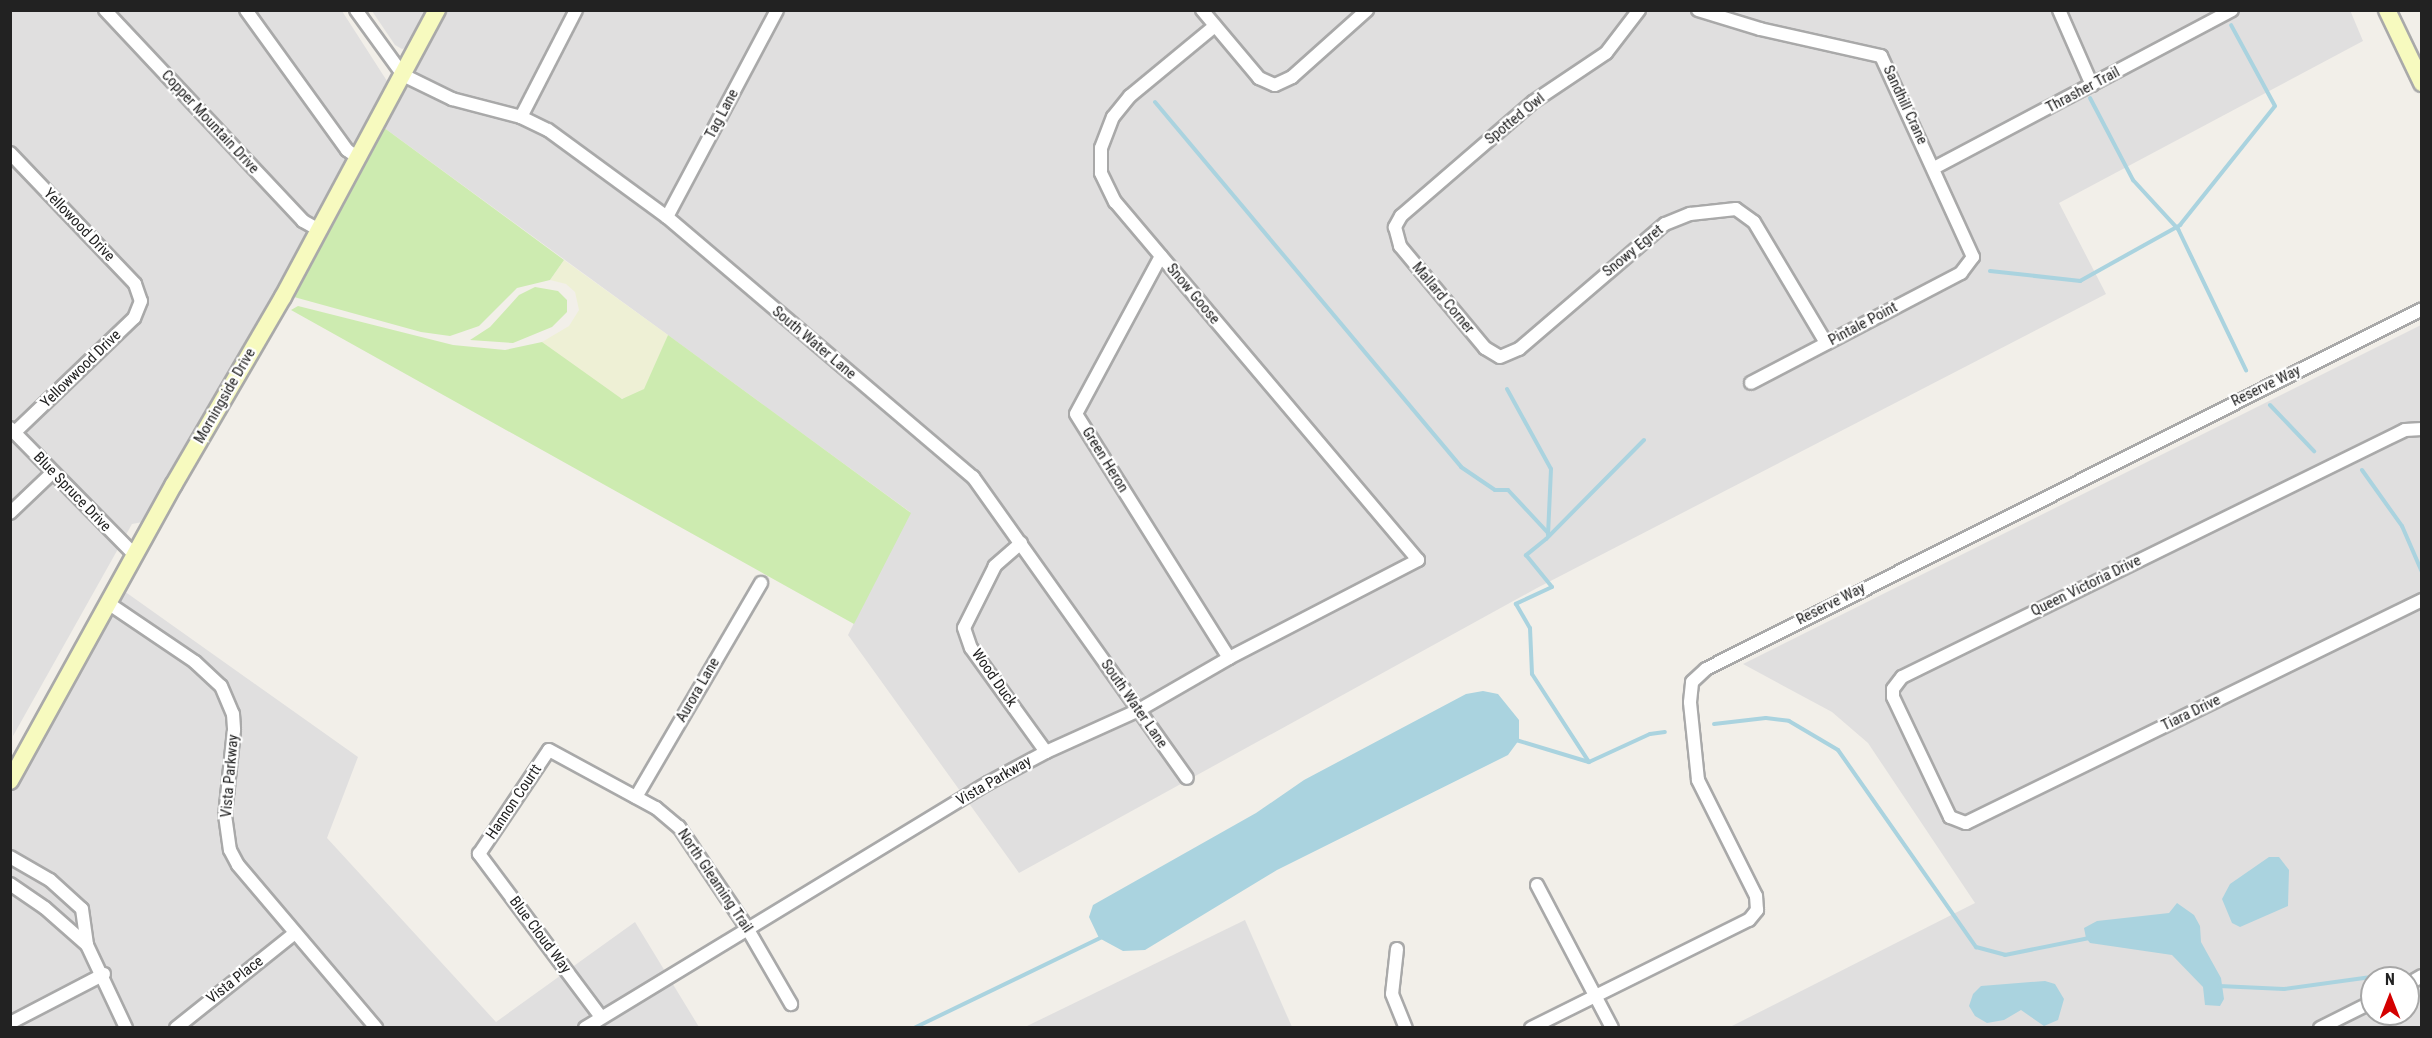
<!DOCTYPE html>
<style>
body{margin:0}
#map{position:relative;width:2432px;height:1038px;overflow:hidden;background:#f2efe9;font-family:"Roboto Condensed",sans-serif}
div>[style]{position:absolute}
.residential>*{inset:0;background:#e0dfdf}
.farmland>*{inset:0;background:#eef0d5}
.grass>*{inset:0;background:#cdebb0}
.water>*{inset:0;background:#aad3df}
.stream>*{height:4px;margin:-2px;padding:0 2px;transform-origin:2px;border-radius:2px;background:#aad3df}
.roads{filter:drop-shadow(2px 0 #a9a9a9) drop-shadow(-2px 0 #a9a9a9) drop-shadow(0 2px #a9a9a9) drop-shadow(0 -2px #a9a9a9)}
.street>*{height:12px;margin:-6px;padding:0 6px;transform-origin:6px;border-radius:6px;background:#fff}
.secondary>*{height:16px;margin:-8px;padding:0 8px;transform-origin:8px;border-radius:8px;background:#f7fabf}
span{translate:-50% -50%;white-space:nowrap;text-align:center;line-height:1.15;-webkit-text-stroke:4.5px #fff;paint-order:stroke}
.street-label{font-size:15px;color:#222}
.frame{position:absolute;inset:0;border:12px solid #222;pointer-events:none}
.north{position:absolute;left:2360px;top:966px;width:60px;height:60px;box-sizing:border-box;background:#fff;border:2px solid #a7a7a7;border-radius:50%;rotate:0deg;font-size:16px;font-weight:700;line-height:24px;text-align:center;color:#222}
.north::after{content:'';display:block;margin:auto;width:21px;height:27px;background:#d40000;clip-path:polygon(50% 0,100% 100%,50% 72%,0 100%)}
</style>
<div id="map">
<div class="residential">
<i style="clip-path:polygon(445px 10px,2350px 10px,2363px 41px,2059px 203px,2106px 294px,1537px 588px,1019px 873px,848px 635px,910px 512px,383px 127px)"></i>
<i style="clip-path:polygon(10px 11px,342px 11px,387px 81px,385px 95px,148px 521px,132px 524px,13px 736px)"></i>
<i style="clip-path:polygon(372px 11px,431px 11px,409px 47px,402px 49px,395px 45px)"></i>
<i style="clip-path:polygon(evenodd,2421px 325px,2421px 1027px,1728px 1028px,1975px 903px,1868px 743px,1832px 712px,1743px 664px,2421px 325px,2372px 978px,2408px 978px,2408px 1014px,2372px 1014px,2372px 978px)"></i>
<i style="clip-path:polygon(117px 586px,358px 757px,327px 838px,496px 1022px,635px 922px,699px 1027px,11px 1028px,11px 781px)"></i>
<i style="clip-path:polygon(1245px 920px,1292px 1027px,1025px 1027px)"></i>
</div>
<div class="farmland">
<i style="clip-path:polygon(564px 260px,668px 335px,651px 377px,644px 389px,628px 399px,618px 398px,542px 342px,569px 326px,579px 310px,575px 292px,566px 284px,550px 280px)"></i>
</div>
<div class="grass">
<i style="clip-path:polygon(383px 127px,564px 260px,550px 280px,517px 288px,479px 326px,450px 336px,421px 332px,294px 297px)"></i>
<i style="clip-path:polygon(535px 287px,558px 291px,567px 300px,567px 312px,552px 327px,513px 343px,470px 340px,490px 327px,519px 295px)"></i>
<i style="clip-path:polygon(298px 306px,453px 345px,505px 350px,542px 342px,622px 399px,644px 389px,668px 335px,911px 513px,854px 624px,291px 310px)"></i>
</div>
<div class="water">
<i style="clip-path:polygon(1483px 691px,1498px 694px,1519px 720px,1519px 740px,1508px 755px,1277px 870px,1145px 950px,1123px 951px,1099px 938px,1089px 917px,1093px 905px,1256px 813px,1304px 780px,1466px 694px)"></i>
<i style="clip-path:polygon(2269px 857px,2279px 857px,2289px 870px,2288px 906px,2240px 927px,2232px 923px,2222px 899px,2230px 884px)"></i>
<i style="clip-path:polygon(2177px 903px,2194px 915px,2200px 926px,2201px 942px,2221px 978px,2224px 999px,2220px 1006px,2205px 1005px,2203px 987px,2172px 955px,2090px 943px,2086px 938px,2084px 928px,2097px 921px,2169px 913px)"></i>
<i style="clip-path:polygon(2045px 981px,2055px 984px,2064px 999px,2058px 1020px,2044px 1026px,2021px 1010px,2004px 1020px,1987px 1023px,1975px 1016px,1969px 1006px,1973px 994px,1981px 986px)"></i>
</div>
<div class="stream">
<i style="left:2090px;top:98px;width:93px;rotate:62.3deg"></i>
<i style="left:2133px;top:180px;width:67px;rotate:47.4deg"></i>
<i style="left:2178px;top:229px;width:157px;rotate:64.3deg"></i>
<i style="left:1155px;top:102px;width:476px;rotate:50deg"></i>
<i style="left:1461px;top:467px;width:41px;rotate:34.1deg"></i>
<i style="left:1495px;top:490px;width:13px"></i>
<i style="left:1508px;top:490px;width:60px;rotate:47deg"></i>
<i style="left:1990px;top:271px;width:91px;rotate:6.3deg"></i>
<i style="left:2080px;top:281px;width:115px;rotate:-29.2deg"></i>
<i style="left:2180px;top:225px;width:152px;rotate:-51.4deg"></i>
<i style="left:2275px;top:106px;width:92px;rotate:-118.5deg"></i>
<i style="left:1507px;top:389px;width:91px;rotate:61.2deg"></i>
<i style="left:1551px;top:469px;width:66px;rotate:92.6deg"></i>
<i style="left:2270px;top:405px;width:64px;rotate:46.3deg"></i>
<i style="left:1644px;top:440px;width:139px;rotate:134.7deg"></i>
<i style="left:1546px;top:539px;width:26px;rotate:141deg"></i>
<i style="left:1526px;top:555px;width:41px;rotate:50.9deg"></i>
<i style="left:1552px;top:587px;width:40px;rotate:155deg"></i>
<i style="left:1516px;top:604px;width:28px;rotate:60deg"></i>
<i style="left:1530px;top:628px;width:46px;rotate:87.5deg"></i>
<i style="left:1532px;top:674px;width:105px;rotate:57.1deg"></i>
<i style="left:1589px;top:762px;width:67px;rotate:-24.7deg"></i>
<i style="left:1650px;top:734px;width:15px;rotate:-8deg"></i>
<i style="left:2362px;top:470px;width:69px;rotate:54.5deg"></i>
<i style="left:2402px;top:526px;width:50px;rotate:66.5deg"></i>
<i style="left:1714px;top:724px;width:52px;rotate:-6.6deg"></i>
<i style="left:1766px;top:718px;width:23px;rotate:7deg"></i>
<i style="left:1789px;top:721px;width:57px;rotate:30.6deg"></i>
<i style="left:1838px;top:750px;width:241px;rotate:55deg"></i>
<i style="left:1976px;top:947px;width:30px;rotate:15deg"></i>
<i style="left:2005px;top:955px;width:86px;rotate:-11.4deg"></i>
<i style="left:1516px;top:740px;width:76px;rotate:16.8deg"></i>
<i style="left:2219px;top:986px;width:65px;rotate:2.6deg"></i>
<i style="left:2284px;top:989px;width:110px;rotate:-7.8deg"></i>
<i style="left:914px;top:1028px;width:209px;rotate:-25.8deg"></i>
</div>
<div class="roads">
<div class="street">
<i style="left:105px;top:10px;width:289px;rotate:46.8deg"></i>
<i style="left:303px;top:221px;width:18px;rotate:29deg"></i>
<i style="left:246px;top:10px;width:173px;rotate:54.2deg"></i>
<i style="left:347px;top:150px;width:14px;rotate:36deg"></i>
<i style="left:356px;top:10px;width:80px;rotate:54.1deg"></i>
<i style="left:403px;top:75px;width:55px;rotate:26.1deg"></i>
<i style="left:452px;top:99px;width:71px;rotate:14.6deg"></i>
<i style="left:521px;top:117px;width:30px;rotate:26deg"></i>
<i style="left:548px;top:130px;width:147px;rotate:36.2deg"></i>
<i style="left:667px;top:217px;width:402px;rotate:40.4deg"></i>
<i style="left:973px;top:477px;width:369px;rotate:54.6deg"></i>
<i style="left:1202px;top:10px;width:89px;rotate:50deg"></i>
<i style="left:1259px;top:78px;width:17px;rotate:24deg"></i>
<i style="left:1275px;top:85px;width:19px;rotate:-25deg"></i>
<i style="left:1292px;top:77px;width:101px;rotate:-41.8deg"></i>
<i style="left:1639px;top:10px;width:54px;rotate:127.5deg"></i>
<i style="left:1606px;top:53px;width:88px;rotate:146.1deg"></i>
<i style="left:1533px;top:102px;width:174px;rotate:139.2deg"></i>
<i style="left:1401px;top:216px;width:13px;rotate:119deg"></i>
<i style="left:1395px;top:227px;width:20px;rotate:75deg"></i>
<i style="left:1400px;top:246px;width:133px;rotate:50.2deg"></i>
<i style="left:1485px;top:348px;width:17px;rotate:31deg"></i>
<i style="left:1500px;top:357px;width:21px;rotate:-23deg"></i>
<i style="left:1519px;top:349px;width:192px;rotate:-40.6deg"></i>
<i style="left:1665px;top:224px;width:27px;rotate:-22deg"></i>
<i style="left:1690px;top:214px;width:46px;rotate:-6.2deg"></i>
<i style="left:1736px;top:209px;width:22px;rotate:36deg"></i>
<i style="left:1754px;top:222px;width:141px;rotate:59.2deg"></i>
<i style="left:1698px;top:10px;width:65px;rotate:17deg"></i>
<i style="left:1760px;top:29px;width:124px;rotate:12.6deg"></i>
<i style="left:1881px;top:56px;width:221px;rotate:65.4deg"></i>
<i style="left:1973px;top:257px;width:20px;rotate:127deg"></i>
<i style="left:1961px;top:273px;width:237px;rotate:152.4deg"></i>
<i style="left:2059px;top:10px;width:82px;rotate:66.3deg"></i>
<i style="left:521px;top:117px;width:120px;rotate:-62.8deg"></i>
<i style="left:10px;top:153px;width:181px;rotate:46.3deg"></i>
<i style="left:135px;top:284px;width:18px;rotate:71deg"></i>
<i style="left:141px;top:301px;width:18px;rotate:112deg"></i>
<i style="left:134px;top:318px;width:165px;rotate:136.2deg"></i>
<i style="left:1934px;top:168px;width:337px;rotate:-27.9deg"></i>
<i style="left:667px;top:217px;width:234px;rotate:-62deg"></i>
<i style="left:1161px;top:256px;width:179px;rotate:118.3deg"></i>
<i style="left:1076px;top:414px;width:288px;rotate:57.9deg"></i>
<i style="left:10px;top:428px;width:178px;rotate:45.5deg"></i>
<i style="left:2422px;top:429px;width:17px;rotate:177deg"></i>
<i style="left:2405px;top:430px;width:560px;rotate:153.85deg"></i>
<i style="left:1902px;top:677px;width:15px;rotate:127deg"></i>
<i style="left:1893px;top:689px;width:8px;rotate:90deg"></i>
<i style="left:1893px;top:697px;width:133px;rotate:64.6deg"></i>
<i style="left:1950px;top:817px;width:17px;rotate:21deg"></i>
<i style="left:1966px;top:823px;width:508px;rotate:-26.06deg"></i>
<i style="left:10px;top:513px;width:58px;rotate:-43.6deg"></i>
<i style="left:1021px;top:543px;width:35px;rotate:139deg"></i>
<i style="left:995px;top:566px;width:69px;rotate:116.6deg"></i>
<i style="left:964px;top:628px;width:21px;rotate:71deg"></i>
<i style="left:971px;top:648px;width:128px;rotate:54.2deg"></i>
<i style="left:108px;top:603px;width:105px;rotate:34.1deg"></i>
<i style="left:195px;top:662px;width:35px;rotate:43deg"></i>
<i style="left:221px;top:686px;width:30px;rotate:67deg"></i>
<i style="left:233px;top:714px;width:16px;rotate:86deg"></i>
<i style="left:234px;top:730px;width:85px;rotate:96deg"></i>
<i style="left:225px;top:815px;width:35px;rotate:82deg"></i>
<i style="left:230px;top:850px;width:17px;rotate:62deg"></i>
<i style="left:238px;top:865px;width:214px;rotate:49.7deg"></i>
<i style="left:636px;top:797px;width:248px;rotate:-59.7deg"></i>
<i style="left:10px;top:857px;width:46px;rotate:29.9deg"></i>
<i style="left:50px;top:880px;width:43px;rotate:42.2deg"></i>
<i style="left:82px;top:909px;width:36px;rotate:82deg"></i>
<i style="left:10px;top:884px;width:42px;rotate:34.4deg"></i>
<i style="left:45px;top:908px;width:56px;rotate:41.4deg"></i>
<i style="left:87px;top:945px;width:92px;rotate:64.8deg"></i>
<i style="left:1537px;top:885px;width:161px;rotate:62.3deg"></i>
<i style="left:1397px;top:949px;width:45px;rotate:96.3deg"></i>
<i style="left:1392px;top:994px;width:37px;rotate:68deg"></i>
<i style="left:2408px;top:984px;width:16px;rotate:-30deg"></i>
<i style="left:601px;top:1017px;width:204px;rotate:-126.8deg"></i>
<i style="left:479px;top:854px;width:125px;rotate:-56.1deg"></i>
<i style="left:549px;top:750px;width:122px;rotate:28.5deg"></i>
<i style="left:656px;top:808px;width:30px;rotate:40deg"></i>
<i style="left:679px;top:827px;width:122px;rotate:56deg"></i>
<i style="left:747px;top:928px;width:88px;rotate:59.9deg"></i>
<i style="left:10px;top:1023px;width:106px;rotate:-27.5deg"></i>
<i style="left:176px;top:1028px;width:152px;rotate:-38.6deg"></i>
<i style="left:585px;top:1028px;width:472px;rotate:-31.3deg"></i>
<i style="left:988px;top:783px;width:66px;rotate:-28.1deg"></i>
<i style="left:1046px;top:752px;width:102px;rotate:-24.3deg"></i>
<i style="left:1139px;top:710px;width:104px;rotate:-30deg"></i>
<i style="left:1229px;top:658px;width:213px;rotate:-27.4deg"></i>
<i style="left:1418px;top:560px;width:469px;rotate:-130.2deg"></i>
<i style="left:1115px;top:202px;width:32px;rotate:-116deg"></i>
<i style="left:1101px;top:173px;width:25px;rotate:-90deg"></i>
<i style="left:1101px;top:148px;width:33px;rotate:-69deg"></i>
<i style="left:1113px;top:117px;width:27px;rotate:-51deg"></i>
<i style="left:1130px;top:96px;width:110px;rotate:-39.5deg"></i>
<i style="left:1531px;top:1028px;width:243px;rotate:-26.4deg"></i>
<i style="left:1749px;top:920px;width:13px;rotate:-51deg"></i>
<i style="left:1757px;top:910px;width:14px;rotate:-94deg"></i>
<i style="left:1756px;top:896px;width:130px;rotate:-116.6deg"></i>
<i style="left:1698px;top:780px;width:78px;rotate:-95.9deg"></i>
<i style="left:1690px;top:702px;width:20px;rotate:-84deg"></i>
<i style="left:1692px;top:682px;width:19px;rotate:-43deg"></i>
<i style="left:1706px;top:669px;width:801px;rotate:-26.69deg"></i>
<i style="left:2320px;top:1028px;width:58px;rotate:-26.6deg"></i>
</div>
<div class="secondary">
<i style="left:2387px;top:10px;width:81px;rotate:64.4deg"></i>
<i style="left:10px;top:781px;width:339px;rotate:-61.1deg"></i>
<i style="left:174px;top:484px;width:216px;rotate:-59.8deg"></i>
<i style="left:283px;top:297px;width:326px;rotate:-61.8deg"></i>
</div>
</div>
<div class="street-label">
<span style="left:2083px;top:90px;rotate:-28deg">Thrasher Trail</span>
<span style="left:1905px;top:105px;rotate:65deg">Sandhill Crane</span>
<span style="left:722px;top:114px;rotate:-62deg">Tag Lane</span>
<span style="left:1515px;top:119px;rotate:-39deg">Spotted Owl</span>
<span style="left:210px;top:122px;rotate:47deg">Copper Mountain Drive</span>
<span style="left:79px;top:225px;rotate:46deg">Yellowood Drive</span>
<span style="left:1633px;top:251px;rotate:-39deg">Snowy Egret</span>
<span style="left:1193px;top:294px;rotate:50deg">Snow Goose</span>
<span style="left:1443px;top:298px;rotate:50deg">Mallard Corner</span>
<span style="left:1863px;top:324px;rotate:-28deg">Pintale Point</span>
<span style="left:814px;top:343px;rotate:40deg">South Water Lane</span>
<span style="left:81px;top:369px;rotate:-44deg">Yellowwood Drive</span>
<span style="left:2266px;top:386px;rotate:-26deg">Reserve Way</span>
<span style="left:225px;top:396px;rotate:-60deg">Morningside Drive</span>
<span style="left:1105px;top:460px;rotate:58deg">Green Heron</span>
<span style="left:72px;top:492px;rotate:46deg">Blue Spruce Drive</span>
<span style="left:2086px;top:586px;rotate:-26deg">Queen Victoria Drive</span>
<span style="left:1831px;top:604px;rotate:-27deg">Reserve Way</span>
<span style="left:994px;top:678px;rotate:55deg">Wood Duck</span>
<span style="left:698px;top:690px;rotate:-60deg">Aurora Lane</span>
<span style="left:1134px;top:704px;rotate:55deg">South Water Lane</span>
<span style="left:2191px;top:713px;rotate:-26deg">Tiara Drive</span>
<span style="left:230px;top:776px;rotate:-85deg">Vista Parkway</span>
<span style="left:994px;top:781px;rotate:-30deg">Vista Parkway</span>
<span style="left:514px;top:802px;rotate:-56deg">Hannon Courtt</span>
<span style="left:715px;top:881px;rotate:56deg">North Gleaming Trail</span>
<span style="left:540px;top:935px;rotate:53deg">Blue Cloud Way</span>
<span style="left:235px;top:980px;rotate:-38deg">Vista Place</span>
</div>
<div class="frame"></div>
<div class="north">N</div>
</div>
